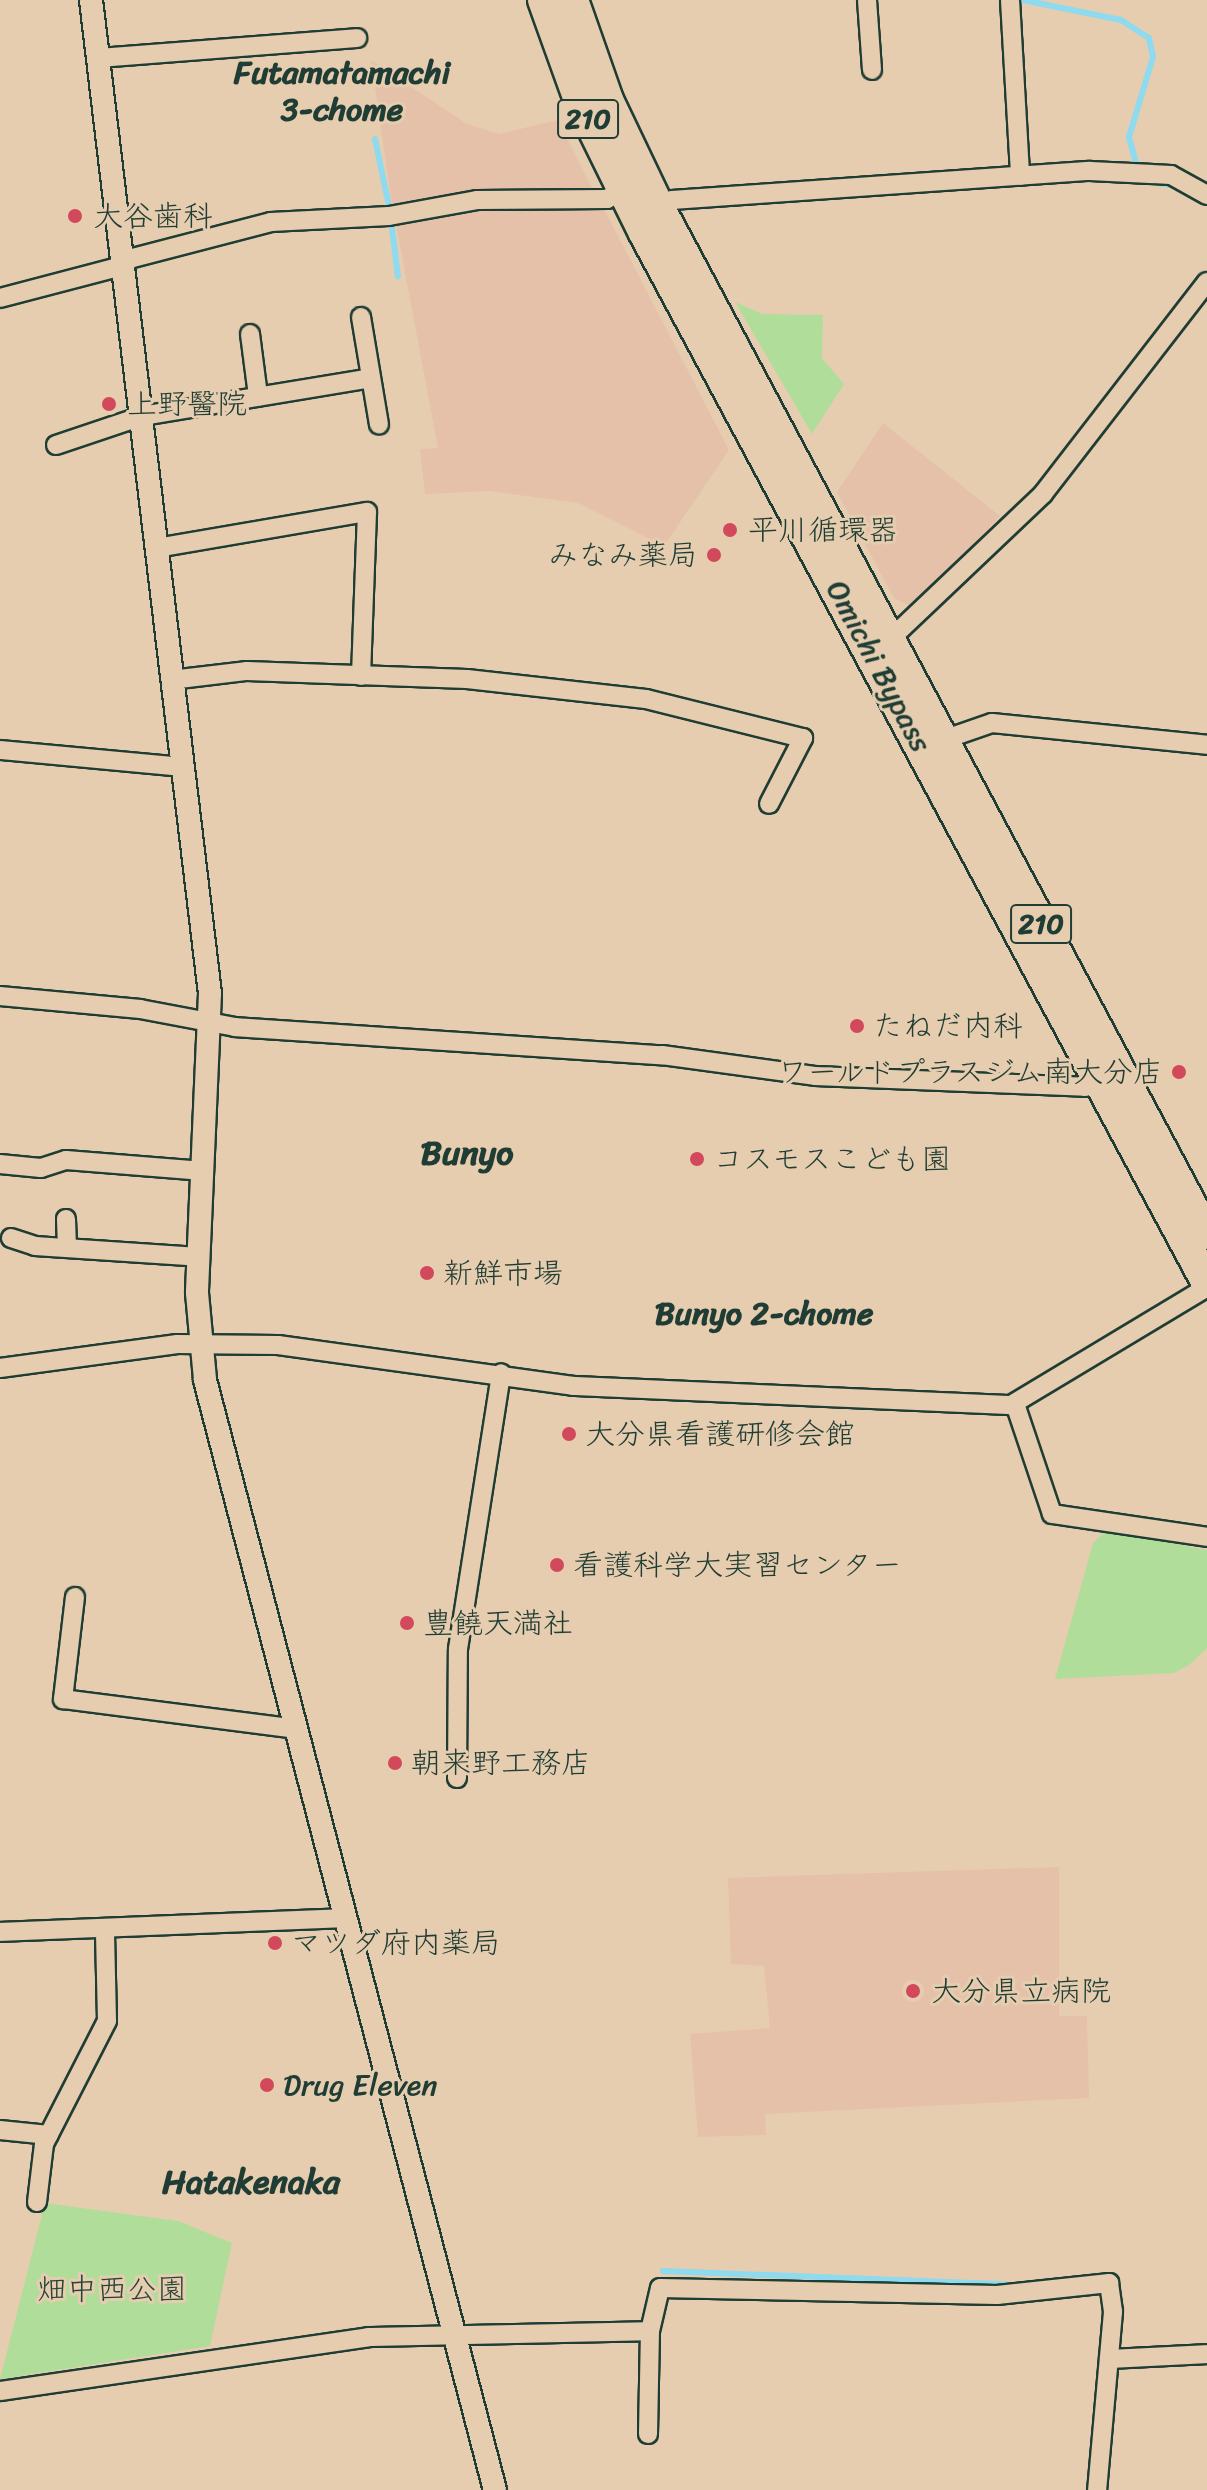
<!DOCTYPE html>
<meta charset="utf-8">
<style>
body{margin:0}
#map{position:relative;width:1207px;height:2490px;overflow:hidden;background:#e7cdaf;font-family:Sriracha,"Klee One",sans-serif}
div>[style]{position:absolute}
.built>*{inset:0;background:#e5c1aa}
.green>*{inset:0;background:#b1dd9b}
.stream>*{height:6px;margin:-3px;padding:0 3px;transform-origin:3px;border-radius:3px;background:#8edaee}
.roads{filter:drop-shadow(2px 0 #1f3d34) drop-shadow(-2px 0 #1f3d34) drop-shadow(0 2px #1f3d34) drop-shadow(0 -2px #1f3d34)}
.minor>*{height:18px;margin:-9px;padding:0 9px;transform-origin:9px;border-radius:9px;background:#e7cdaf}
.tertiary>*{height:22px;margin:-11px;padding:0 11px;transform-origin:11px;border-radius:11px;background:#e7cdaf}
.trunk>*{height:30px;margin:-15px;padding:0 15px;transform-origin:15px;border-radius:15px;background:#e7cdaf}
.dots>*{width:22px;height:22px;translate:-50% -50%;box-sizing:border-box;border:4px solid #e7cdaf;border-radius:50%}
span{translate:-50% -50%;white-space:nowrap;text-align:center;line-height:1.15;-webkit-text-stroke:6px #e7cdaf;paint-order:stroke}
.shield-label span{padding:2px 6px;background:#e7cdaf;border:2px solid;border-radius:6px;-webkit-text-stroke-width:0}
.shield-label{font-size:28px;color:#1f3d34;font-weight:700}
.poi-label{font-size:30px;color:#1f3d34}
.left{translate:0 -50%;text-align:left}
.right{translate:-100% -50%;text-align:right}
.street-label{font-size:30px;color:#1f3d34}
.park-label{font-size:30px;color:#264539}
.neighbourhood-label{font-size:32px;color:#1f3d34;font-weight:700}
.quarter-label{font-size:34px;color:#1f3d34;font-weight:700}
</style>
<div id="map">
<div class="built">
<i style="clip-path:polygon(371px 60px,467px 124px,499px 134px,558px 120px,595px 194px,393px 212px)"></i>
<i style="clip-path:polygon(601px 203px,729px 450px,664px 546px,578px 503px,489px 491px,425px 494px,420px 449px,438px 448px,395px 219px,478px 205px)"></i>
<i style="clip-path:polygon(883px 423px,1000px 516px,912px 607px,894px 598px,837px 492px)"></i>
<i style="clip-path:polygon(1059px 1867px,1059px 2016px,1087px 2016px,1089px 2098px,765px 2114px,766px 2135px,698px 2137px,690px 2034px,770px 2028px,764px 1966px,731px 1964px,728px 1878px)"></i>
</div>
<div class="green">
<i style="clip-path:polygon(735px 302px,762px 314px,823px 315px,822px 358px,844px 384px,812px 434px)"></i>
<i style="clip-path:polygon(1107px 1530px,1207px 1550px,1207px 1648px,1189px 1665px,1174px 1673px,1055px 1679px,1093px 1543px)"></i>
<i style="clip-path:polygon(45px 2203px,178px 2221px,232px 2243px,210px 2346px,0 2379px)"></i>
</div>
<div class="stream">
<i style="left:1023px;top:0;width:100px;rotate:11.5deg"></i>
<i style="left:1121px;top:20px;width:33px;rotate:33deg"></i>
<i style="left:1149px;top:38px;width:19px;rotate:78deg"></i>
<i style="left:1153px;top:57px;width:84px;rotate:106.7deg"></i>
<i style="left:1129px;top:137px;width:35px;rotate:75deg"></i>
<i style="left:375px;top:139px;width:74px;rotate:78.2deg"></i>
<i style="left:1152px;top:182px;width:26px;rotate:9deg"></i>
<i style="left:391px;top:220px;width:57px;rotate:83deg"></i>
<i style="left:663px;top:2271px;width:343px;rotate:2.2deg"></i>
</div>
<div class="roads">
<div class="minor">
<i style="left:867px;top:0;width:70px;rotate:85.9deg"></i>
<i style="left:1010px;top:0;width:176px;rotate:86.7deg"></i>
<i style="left:98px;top:58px;width:260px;rotate:-4.4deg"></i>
<i style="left:655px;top:215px;width:23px;rotate:-41deg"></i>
<i style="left:672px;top:200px;width:419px;rotate:-4deg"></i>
<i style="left:1090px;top:171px;width:81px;rotate:2.8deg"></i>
<i style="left:1171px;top:175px;width:41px;rotate:29.1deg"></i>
<i style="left:125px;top:260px;width:151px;rotate:-14.6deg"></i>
<i style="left:271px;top:222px;width:118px;rotate:-2.9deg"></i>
<i style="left:389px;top:216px;width:89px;rotate:-10.3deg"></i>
<i style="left:477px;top:200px;width:130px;rotate:-0.4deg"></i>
<i style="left:607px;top:199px;width:25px;rotate:-32deg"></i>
<i style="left:0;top:298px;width:130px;rotate:-14.7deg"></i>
<i style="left:361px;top:317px;width:109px;rotate:80.5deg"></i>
<i style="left:250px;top:334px;width:63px;rotate:82.6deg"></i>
<i style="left:56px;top:445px;width:91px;rotate:-18.6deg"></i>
<i style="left:142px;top:416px;width:232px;rotate:-9.4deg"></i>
<i style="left:156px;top:548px;width:214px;rotate:-9.7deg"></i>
<i style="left:367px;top:512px;width:164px;rotate:92.1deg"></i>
<i style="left:884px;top:645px;width:219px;rotate:-43.5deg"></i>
<i style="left:1043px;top:494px;width:268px;rotate:-52.3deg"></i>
<i style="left:171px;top:680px;width:77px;rotate:-6.8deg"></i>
<i style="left:247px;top:671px;width:220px;rotate:2.1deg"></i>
<i style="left:467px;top:679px;width:180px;rotate:6.4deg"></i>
<i style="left:646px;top:699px;width:162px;rotate:14deg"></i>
<i style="left:803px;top:738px;width:74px;rotate:117.3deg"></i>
<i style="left:937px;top:742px;width:58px;rotate:-19.1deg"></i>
<i style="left:992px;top:723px;width:216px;rotate:5.8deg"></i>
<i style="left:0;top:750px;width:183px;rotate:5.3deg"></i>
<i style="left:0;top:996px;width:141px;rotate:5.3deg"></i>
<i style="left:140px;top:1009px;width:97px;rotate:10.7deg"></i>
<i style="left:235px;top:1027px;width:428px;rotate:3.8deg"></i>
<i style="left:662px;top:1055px;width:154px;rotate:7.8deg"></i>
<i style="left:815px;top:1076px;width:270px;rotate:2.3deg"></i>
<i style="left:1085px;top:1087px;width:23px;rotate:-23deg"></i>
<i style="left:0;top:1164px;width:41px;rotate:5.6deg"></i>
<i style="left:41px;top:1168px;width:26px;rotate:-18deg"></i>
<i style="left:66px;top:1160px;width:138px;rotate:4.6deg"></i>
<i style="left:66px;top:1219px;width:27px;rotate:88deg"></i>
<i style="left:11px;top:1238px;width:25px;rotate:18deg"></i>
<i style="left:35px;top:1246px;width:164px;rotate:3.8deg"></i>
<i style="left:0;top:1368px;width:179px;rotate:-7.7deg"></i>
<i style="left:177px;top:1344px;width:101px;rotate:0.6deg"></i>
<i style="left:278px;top:1345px;width:298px;rotate:7.9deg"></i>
<i style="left:573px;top:1386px;width:438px;rotate:2.5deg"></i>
<i style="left:1011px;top:1405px;width:229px;rotate:-31deg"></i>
<i style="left:1015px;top:1404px;width:116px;rotate:71.4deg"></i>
<i style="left:1052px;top:1514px;width:157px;rotate:8.4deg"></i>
<i style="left:75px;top:1597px;width:103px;rotate:96.7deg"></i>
<i style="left:63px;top:1699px;width:235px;rotate:7.3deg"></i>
<i style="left:457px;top:1778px;width:129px;rotate:-89.6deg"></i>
<i style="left:458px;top:1649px;width:279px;rotate:-81.1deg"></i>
<i style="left:0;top:1932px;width:345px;rotate:-2.3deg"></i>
<i style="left:0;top:2130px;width:49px;rotate:5.8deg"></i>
<i style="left:37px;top:2202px;width:58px;rotate:-83.1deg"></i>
<i style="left:44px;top:2144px;width:138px;rotate:-62.9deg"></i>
<i style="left:107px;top:2021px;width:91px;rotate:-91.3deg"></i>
<i style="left:1109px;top:2359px;width:98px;rotate:-2.9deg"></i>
<i style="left:0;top:2391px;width:372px;rotate:-8.3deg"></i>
<i style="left:368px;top:2337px;width:282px;rotate:-1.2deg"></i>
<i style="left:648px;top:2434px;width:103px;rotate:-88.9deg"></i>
<i style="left:650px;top:2331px;width:44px;rotate:-76.9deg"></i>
<i style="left:660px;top:2288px;width:337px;rotate:1.2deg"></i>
<i style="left:997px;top:2295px;width:113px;rotate:-6.1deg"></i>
<i style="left:1109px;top:2283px;width:29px;rotate:82deg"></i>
<i style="left:1113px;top:2312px;width:179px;rotate:95.1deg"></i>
</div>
<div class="tertiary">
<i style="left:91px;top:0;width:1000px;rotate:83.17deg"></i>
<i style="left:210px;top:993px;width:300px;rotate:92.5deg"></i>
<i style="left:197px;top:1293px;width:87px;rotate:84.7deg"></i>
<i style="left:205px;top:1380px;width:1147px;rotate:75.36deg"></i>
</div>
<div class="trunk">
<i style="left:543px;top:0;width:109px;rotate:70.2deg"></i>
<i style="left:580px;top:103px;width:145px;rotate:63.8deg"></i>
<i style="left:644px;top:233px;width:1191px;rotate:61.8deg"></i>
<i style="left:573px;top:0;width:106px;rotate:70.7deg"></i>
<i style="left:608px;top:100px;width:119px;rotate:64.5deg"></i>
<i style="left:659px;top:207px;width:1164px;rotate:61.92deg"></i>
</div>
</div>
<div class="dots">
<i style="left:75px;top:216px;background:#d1495b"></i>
<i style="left:109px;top:404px;background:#d1495b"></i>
<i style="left:730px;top:530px;background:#d1495b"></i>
<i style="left:714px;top:555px;background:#d1495b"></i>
<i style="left:857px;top:1026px;background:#d1495b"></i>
<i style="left:1179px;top:1072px;background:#d1495b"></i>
<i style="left:697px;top:1159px;background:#d1495b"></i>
<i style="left:427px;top:1273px;background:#d1495b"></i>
<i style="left:569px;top:1434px;background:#d1495b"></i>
<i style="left:557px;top:1565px;background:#d1495b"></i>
<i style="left:407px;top:1623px;background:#d1495b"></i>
<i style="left:395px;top:1763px;background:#d1495b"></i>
<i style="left:275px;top:1943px;background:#d1495b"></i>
<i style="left:913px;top:1991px;background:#d1495b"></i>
<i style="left:267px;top:2085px;background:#d1495b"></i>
</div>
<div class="shield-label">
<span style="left:588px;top:119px">210</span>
<span style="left:1041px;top:924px">210</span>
</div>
<div class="poi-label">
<span class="left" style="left:93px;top:216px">大谷歯科</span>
<span class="left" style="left:127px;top:404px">上野醫院</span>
<span class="left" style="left:748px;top:530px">平川循環器</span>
<span class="right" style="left:698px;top:555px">みなみ薬局</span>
<span class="left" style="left:873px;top:1026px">たねだ内科</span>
<span class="right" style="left:1163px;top:1072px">ワールドプラスジム南大分店</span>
<span class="left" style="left:713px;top:1159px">コスモスこども園</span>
<span class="left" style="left:443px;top:1273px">新鮮市場</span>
<span class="left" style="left:585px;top:1434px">大分県看護研修会館</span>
<span class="left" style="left:573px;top:1565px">看護科学大実習センター</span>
<span class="left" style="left:423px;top:1623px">豊饒天満社</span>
<span class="left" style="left:411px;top:1763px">朝来野工務店</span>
<span class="left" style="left:291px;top:1943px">マツダ府内薬局</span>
<span class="left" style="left:931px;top:1991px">大分県立病院</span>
<span class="left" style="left:283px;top:2085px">Drug Eleven</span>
</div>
<div class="street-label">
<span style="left:879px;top:666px;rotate:62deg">Omichi Bypass</span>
</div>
<div class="park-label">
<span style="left:112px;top:2289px">畑中西公園</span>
</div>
<div class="neighbourhood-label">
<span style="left:342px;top:92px">Futamatamachi<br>3-chome</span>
<span style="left:764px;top:1314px">Bunyo 2-chome</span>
</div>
<div class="quarter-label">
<span style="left:467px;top:1154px">Bunyo</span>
<span style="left:251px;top:2183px">Hatakenaka</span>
</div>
</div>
